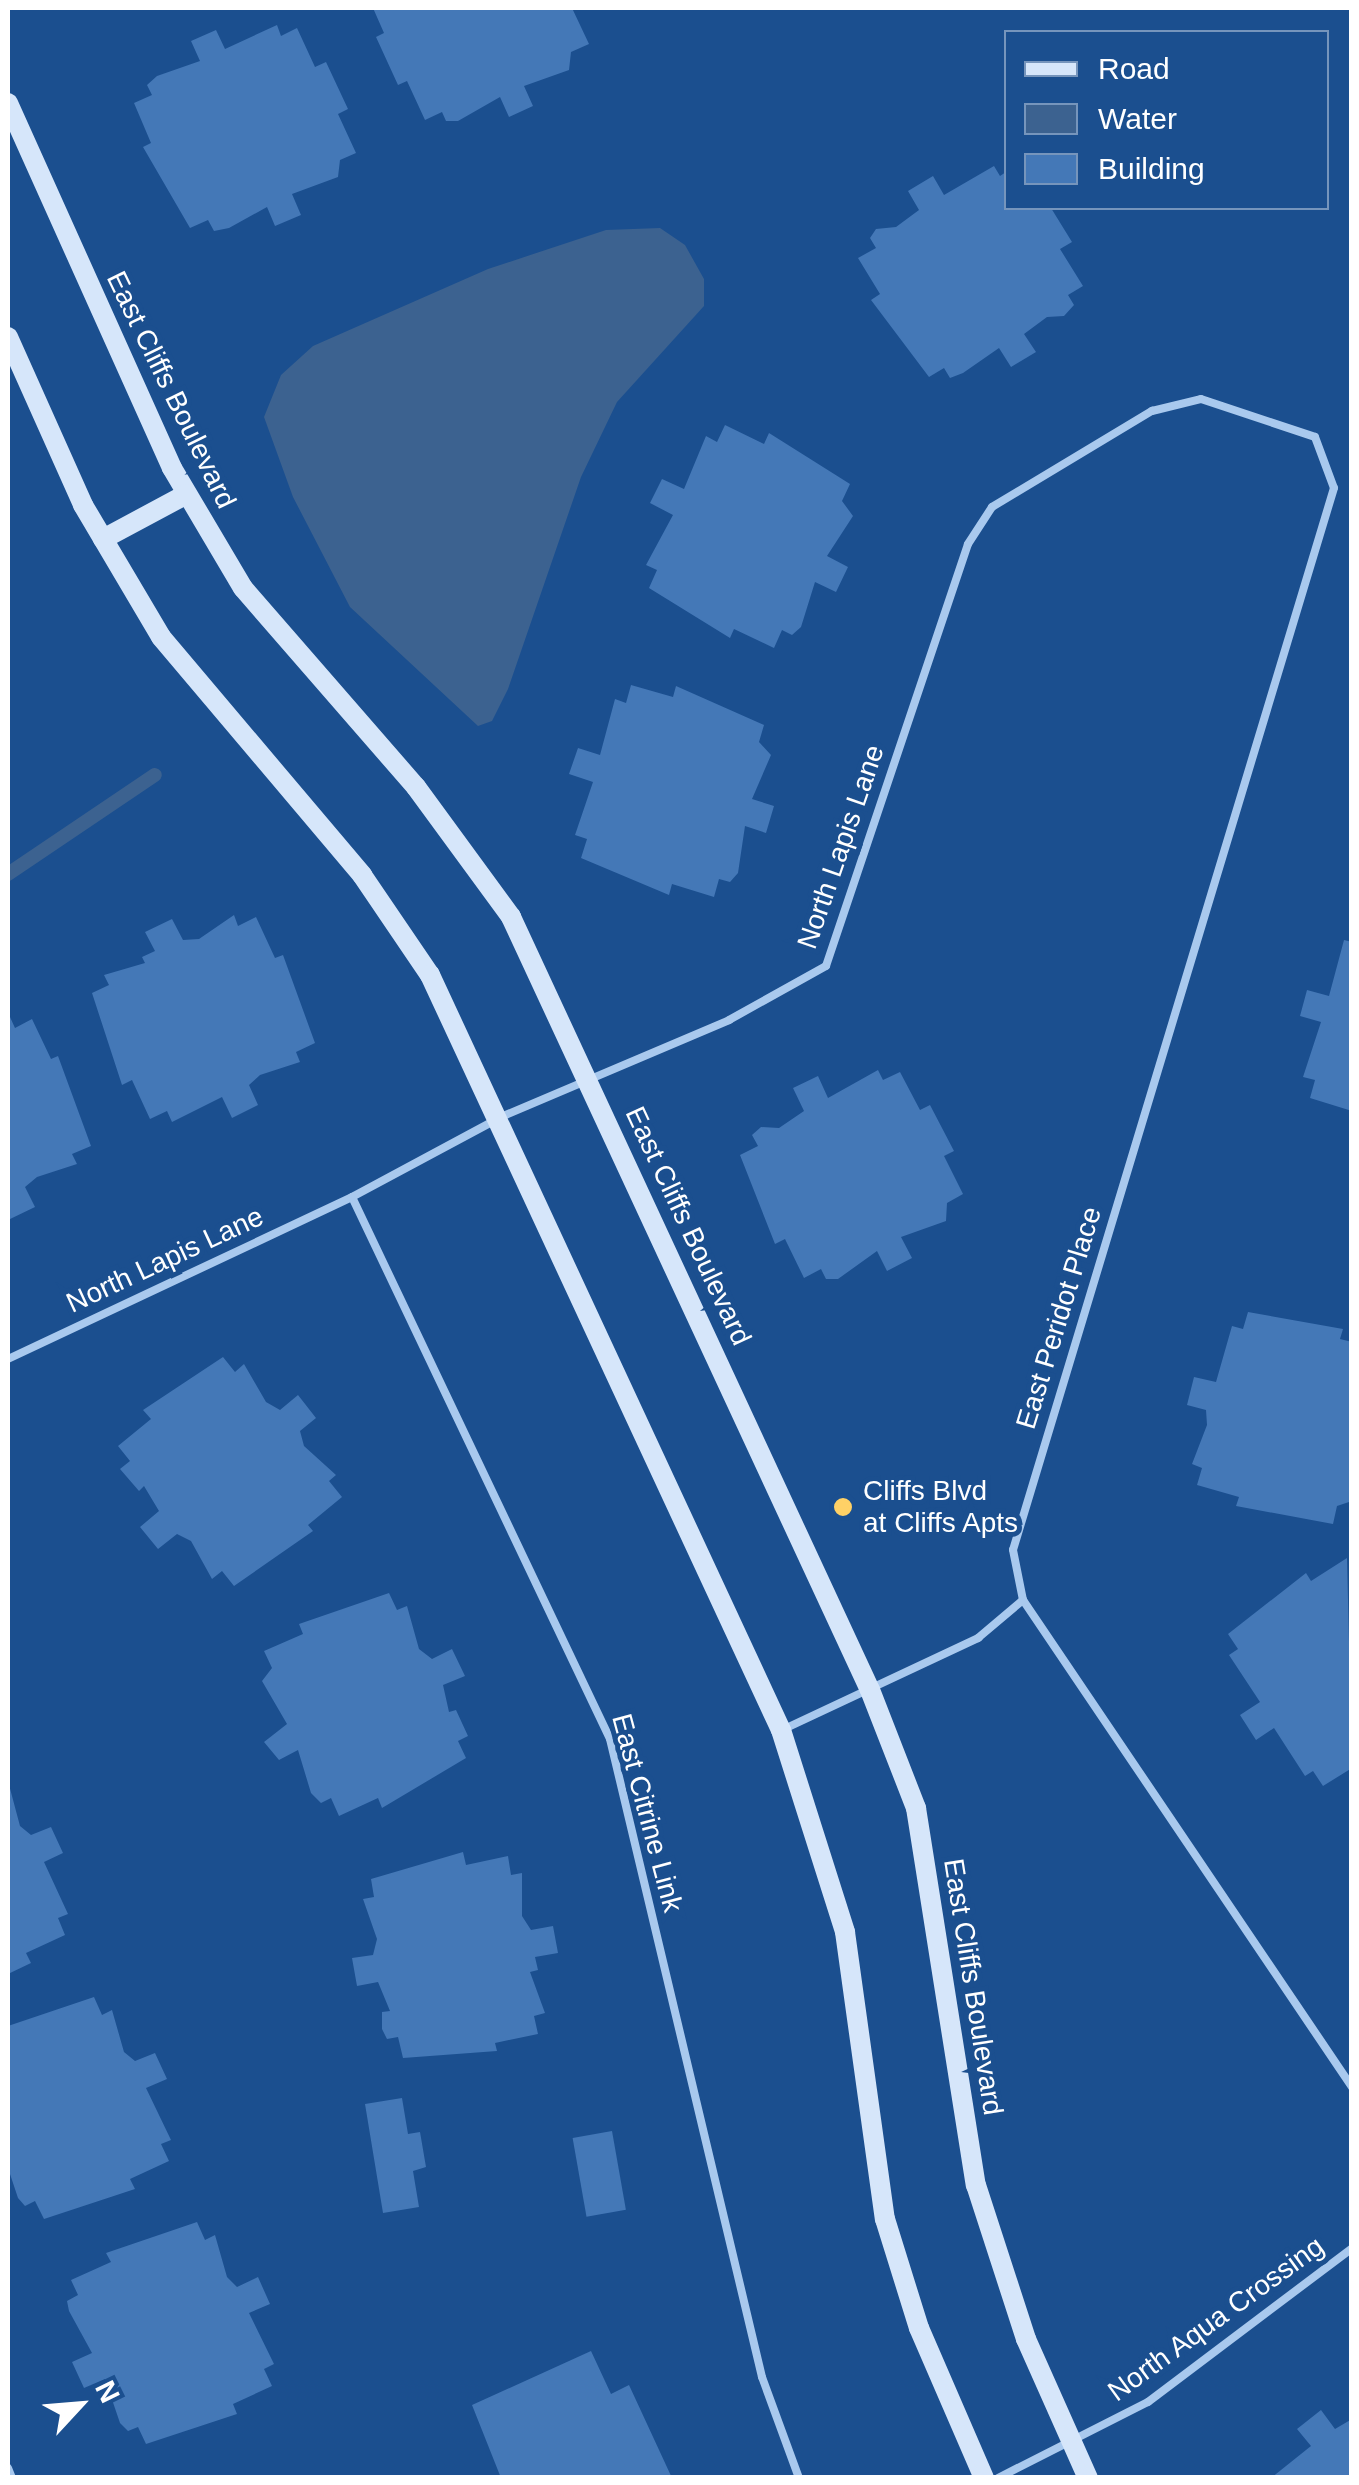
<!DOCTYPE html>
<style>
body{margin:0}
#map{position:relative;width:1359px;height:2485px;overflow:hidden;background:#1b4f8f;font-family:Arial,sans-serif}
div>[style]{position:absolute}
.water>*{inset:0;background:#3c6290}
.stream>*{height:14px;margin:-7px;padding:0 7px;transform-origin:7px;border-radius:7px;background:#3c6290}
.building>*{inset:0;background:#4478b7;transform-origin:0 0}
.lane>*{height:8px;margin:-4px;padding:0 4px;transform-origin:4px;border-radius:4px;background:#a9c9ee}
.secondary>*{height:20px;margin:-10px;padding:0 10px;transform-origin:10px;border-radius:10px;background:#d6e6fa}
.dots>*{width:28px;height:28px;translate:-50% -50%;box-sizing:border-box;border:5px solid #1b4f8f;border-radius:50%}
span{translate:-50% -50%;white-space:nowrap;text-align:center;line-height:1.15;-webkit-text-stroke:10px #1b4f8f;paint-order:stroke}
.street-label{font-size:28px;color:#fff}
.poi-label{font-size:28px;color:#fff}
.left{translate:0 -50%;text-align:left}
.frame{position:absolute;inset:0;border:10px solid #fff;pointer-events:none}
.legend{position:absolute;left:1004px;top:30px;width:325px;height:180px;box-sizing:border-box;background:#1b4f8f;border:2px solid #7695bc;margin:0;padding:12px 18px;list-style:none;font-size:30px;color:#fff}
.legend li{display:flex;align-items:center;gap:20px;height:50px}
.legend b{width:50px;border:2px solid #7695bc}
.north{position:absolute;left:30px;top:2355px;width:100px;height:100px;-webkit-text-stroke:8px #1b4f8f;paint-order:stroke;rotate:64deg;font-size:28px;font-weight:700;line-height:40px;text-align:center;color:#fff}
.north::after{content:'';display:block;margin:auto;width:35px;height:45px;background:#fff;clip-path:polygon(50% 0,100% 100%,50% 72%,0 100%)}
</style>
<div id="map">
<div class="water">
<i style="clip-path:polygon(660px 228px,685px 245px,704px 279px,704px 306px,617px 402px,581px 477px,508px 689px,492px 721px,478px 726px,350px 607px,293px 497px,264px 417px,281px 375px,313px 346px,488px 269px,606px 230px)"></i>
</div>
<div class="stream">
<i style="left:8px;top:874px;width:177px;rotate:-34deg"></i>
</div>
<div class="building">
<i style="clip-path:polygon(373px 8px,572px 8px,589px 44px,571px 52px,569px 70px,524px 86px,533px 106px,509px 117px,500px 97px,458px 121px,446px 121px,442px 112px,425px 120px,407px 81px,398px 85px,376px 37px,384px 33px)"></i>
<i style="clip-path:polygon(277px 25px,281px 36px,297px 28px,315px 67px,326px 62px,348px 109px,338px 114px,356px 153px,340px 160px,338px 177px,292px 194px,301px 215px,275px 226px,267px 207px,229px 228px,214px 231px,208px 220px,190px 228px,143px 147px,151px 143px,134px 103px,152px 95px,147px 85px,157px 76px,200px 61px,191px 41px,216px 30px,225px 49px)"></i>
<i style="clip-path:polygon(994px 166px,1000px 176px,1006px 172px,1006px 208px,1051px 208px,1072px 242px,1060px 249px,1083px 286px,1068px 295px,1074px 305px,1064px 316px,1047px 317px,1024px 334px,1036px 352px,1011px 367px,999px 348px,963px 373px,950px 378px,944px 368px,929px 377px,871px 300px,880px 294px,858px 258px,876px 248px,870px 238px,876px 229px,896px 227px,919px 210px,908px 191px,933px 176px,944px 195px)"></i>
<i style="clip-path:polygon(725px 425px,764px 444px,769px 433px,850px 484px,842px 501px,853px 516px,827px 556px,848px 567px,836px 592px,815px 582px,801px 627px,792px 635px,782px 630px,774px 648px,734px 629px,730px 638px,649px 588px,657px 570px,646px 565px,673px 515px,650px 503px,662px 479px,684px 489px,706px 436px,717px 442px)"></i>
<i style="clip-path:polygon(631px 685px,673px 697px,676px 686px,764px 725px,759px 742px,771px 755px,752px 799px,774px 806px,766px 833px,745px 826px,738px 873px,730px 882px,719px 879px,714px 897px,672px 884px,669px 895px,581px 858px,587px 839px,575px 835px,593px 782px,569px 774px,578px 748px,600px 755px,615px 699px,626px 703px)"></i>
<i style="clip-path:polygon(234px 915px,238px 926px,256px 917px,275px 958px,283px 955px,315px 1043px,296px 1052px,300px 1062px,260px 1075px,249px 1085px,258px 1105px,232px 1118px,222px 1097px,172px 1122px,167px 1111px,150px 1119px,132px 1080px,122px 1085px,92px 993px,109px 985px,104px 975px,145px 963px,142px 957px,155px 951px,145px 932px,172px 919px,183px 940px,199px 939px)"></i>
<i style="clip-path:polygon(1344px 940px,1352px 942px,1352px 1111px,1310px 1098px,1315px 1080px,1303px 1077px,1321px 1022px,1300px 1016px,1307px 990px,1329px 996px)"></i>
<i style="clip-path:polygon(10px 1017px,15px 1028px,32px 1019px,51px 1059px,58px 1056px,91px 1146px,72px 1154px,77px 1164px,37px 1177px,25px 1187px,35px 1207px,8px 1220px)"></i>
<i style="clip-path:polygon(878px 1070px,883px 1080px,900px 1072px,920px 1110px,930px 1105px,954px 1151px,944px 1156px,963px 1194px,947px 1203px,946px 1221px,901px 1237px,912px 1258px,887px 1271px,877px 1251px,838px 1279px,826px 1279px,821px 1269px,804px 1278px,785px 1239px,775px 1244px,740px 1155px,758px 1146px,752px 1135px,761px 1127px,779px 1128px,804px 1111px,793px 1088px,818px 1076px,828px 1098px)"></i>
<i style="clip-path:polygon(1248px 1312px,1343px 1329px,1340px 1339px,1352px 1342px,1352px 1501px,1337px 1506px,1333px 1524px,1236px 1506px,1239px 1497px,1197px 1485px,1202px 1468px,1192px 1464px,1207px 1425px,1206px 1410px,1187px 1405px,1194px 1377px,1216px 1382px,1232px 1326px,1243px 1329px)"></i>
<i style="clip-path:polygon(223px 1357px,235px 1372px,244px 1364px,266px 1402px,280px 1410px,298px 1395px,316px 1418px,300px 1431px,304px 1446px,336px 1475px,329px 1481px,342px 1497px,308px 1525px,313px 1531px,234px 1586px,222px 1571px,212px 1579px,191px 1541px,177px 1534px,158px 1549px,140px 1527px,159px 1511px,144px 1486px,139px 1491px,120px 1469px,130px 1461px,118px 1446px,151px 1419px,143px 1410px)"></i>
<i style="clip-path:polygon(1347px 1558px,1352px 1768px,1323px 1786px,1313px 1771px,1305px 1776px,1274px 1728px,1256px 1740px,1240px 1715px,1260px 1702px,1229px 1655px,1238px 1649px,1228px 1634px,1306px 1573px,1311px 1581px)"></i>
<i style="clip-path:polygon(389px 1593px,397px 1610px,407px 1606px,419px 1649px,432px 1659px,452px 1649px,465px 1676px,443px 1685px,449px 1712px,456px 1710px,468px 1736px,458px 1741px,466px 1758px,382px 1808px,378px 1798px,339px 1816px,331px 1798px,321px 1803px,311px 1793px,298px 1750px,279px 1760px,264px 1742px,287px 1724px,262px 1681px,272px 1668px,264px 1651px,303px 1634px,299px 1624px)"></i>
<i style="clip-path:polygon(8px 1781px,20px 1826px,31px 1835px,51px 1827px,63px 1853px,44px 1862px,68px 1914px,58px 1918px,65px 1935px,26px 1953px,31px 1963px,8px 1974px)"></i>
<i style="clip-path:polygon(463px 1852px,466px 1865px,508px 1856px,511px 1875px,522px 1873px,522px 1916px,531px 1930px,553px 1926px,558px 1953px,535px 1957px,538px 1970px,530px 1972px,545px 2013px,534px 2016px,538px 2034px,495px 2043px,497px 2051px,403px 2058px,398px 2037px,387px 2039px,382px 2029px,382px 2012px,390px 2011px,378px 1982px,357px 1986px,352px 1958px,373px 1955px,377px 1939px,363px 1899px,374px 1897px,371px 1879px)"></i>
<i style="clip-path:polygon(94px 1997px,102px 2015px,112px 2010px,124px 2052px,135px 2061px,155px 2053px,167px 2079px,146px 2088px,171px 2140px,161px 2144px,169px 2161px,130px 2179px,135px 2189px,44px 2219px,35px 2201px,25px 2206px,18px 2198px,8px 2168px,8px 2026px)"></i>
<i style="clip-path:polygon(402px 2098px,408px 2134px,420px 2132px,426px 2167px,413px 2171px,419px 2207px,383px 2213px,365px 2104px)"></i>
<i style="left:612px;top:2131px;width:80px;height:40px;rotate:80deg"></i>
<i style="clip-path:polygon(197px 2222px,205px 2240px,215px 2235px,227px 2277px,237px 2287px,258px 2277px,270px 2304px,249px 2313px,274px 2364px,264px 2369px,272px 2386px,233px 2404px,237px 2414px,146px 2444px,138px 2427px,128px 2431px,120px 2423px,105px 2379px,84px 2388px,72px 2362px,92px 2353px,69px 2311px,67px 2301px,78px 2295px,71px 2280px,111px 2262px,106px 2253px)"></i>
<i style="clip-path:polygon(591px 2351px,611px 2394px,629px 2385px,672px 2478px,501px 2478px,472px 2405px)"></i>
<i style="clip-path:polygon(1321px 2410px,1335px 2429px,1352px 2419px,1352px 2478px,1271px 2478px,1311px 2446px,1297px 2429px)"></i>
</div>
<div class="lane">
<i style="left:352px;top:1197px;width:600px;rotate:64.54deg"></i>
<i style="left:610px;top:1739px;width:656px;rotate:76.6deg"></i>
<i style="left:762px;top:2377px;width:108px;rotate:69.9deg"></i>
<i style="left:8px;top:1359px;width:380px;rotate:-25.2deg"></i>
<i style="left:352px;top:1197px;width:169px;rotate:-28.2deg"></i>
<i style="left:501px;top:1117px;width:248px;rotate:-23deg"></i>
<i style="left:729px;top:1020px;width:111px;rotate:-29.1deg"></i>
<i style="left:826px;top:966px;width:445px;rotate:-71.4deg"></i>
<i style="left:968px;top:544px;width:44px;rotate:-57deg"></i>
<i style="left:992px;top:507px;width:187px;rotate:-31deg"></i>
<i style="left:1152px;top:411px;width:50px;rotate:-13.8deg"></i>
<i style="left:1201px;top:399px;width:120px;rotate:18.4deg"></i>
<i style="left:1315px;top:437px;width:54px;rotate:69.6deg"></i>
<i style="left:1334px;top:488px;width:1109px;rotate:106.82deg"></i>
<i style="left:1013px;top:1550px;width:51px;rotate:78.7deg"></i>
<i style="left:1023px;top:1600px;width:588px;rotate:55.96deg"></i>
<i style="left:782px;top:1730px;width:217px;rotate:-25.1deg"></i>
<i style="left:978px;top:1638px;width:59px;rotate:-40.2deg"></i>
<i style="left:8px;top:2468px;width:11px;rotate:68deg"></i>
<i style="left:998px;top:2478px;width:168px;rotate:-26.9deg"></i>
<i style="left:1148px;top:2402px;width:256px;rotate:-37deg"></i>
</div>
<div class="secondary">
<i style="left:8px;top:103px;width:400px;rotate:65.8deg"></i>
<i style="left:172px;top:468px;width:139px;rotate:59.4deg"></i>
<i style="left:243px;top:588px;width:264px;rotate:49deg"></i>
<i style="left:416px;top:787px;width:161px;rotate:53.8deg"></i>
<i style="left:511px;top:917px;width:852px;rotate:65.09deg"></i>
<i style="left:870px;top:1690px;width:127px;rotate:68.7deg"></i>
<i style="left:916px;top:1808px;width:382px;rotate:81deg"></i>
<i style="left:976px;top:2185px;width:162px;rotate:72deg"></i>
<i style="left:1026px;top:2339px;width:152px;rotate:66deg"></i>
<i style="left:8px;top:337px;width:184px;rotate:65.9deg"></i>
<i style="left:83px;top:505px;width:153px;rotate:59.4deg"></i>
<i style="left:161px;top:637px;width:312px;rotate:49.8deg"></i>
<i style="left:362px;top:875px;width:121px;rotate:55.8deg"></i>
<i style="left:430px;top:975px;width:833px;rotate:65.07deg"></i>
<i style="left:781px;top:1730px;width:212px;rotate:72.4deg"></i>
<i style="left:845px;top:1932px;width:290px;rotate:82.1deg"></i>
<i style="left:885px;top:2219px;width:114px;rotate:72.7deg"></i>
<i style="left:919px;top:2328px;width:163px;rotate:66.6deg"></i>
<i style="left:103px;top:539px;width:95px;rotate:-28.2deg"></i>
</div>
<div class="dots">
<i style="left:843px;top:1507px;background:#ffd166"></i>
</div>
<div class="street-label">
<span style="left:171px;top:390px;rotate:64deg">East Cliffs Boulevard</span>
<span style="left:841px;top:847px;rotate:-71deg">North Lapis Lane</span>
<span style="left:688px;top:1226px;rotate:65deg">East Cliffs Boulevard</span>
<span style="left:165px;top:1260px;rotate:-25deg">North Lapis Lane</span>
<span style="left:1059px;top:1318px;rotate:-73deg">East Peridot Place</span>
<span style="left:647px;top:1813px;rotate:75deg">East Citrine Link</span>
<span style="left:973px;top:1987px;rotate:81deg">East Cliffs Boulevard</span>
<span style="left:1216px;top:2319px;rotate:-36deg">North Aqua Crossing</span>
</div>
<div class="poi-label">
<span class="left" style="left:863px;top:1507px">Cliffs Blvd<br>at Cliffs Apts</span>
</div>
<div class="frame"></div>
<ul class="legend">
<li><b style="height:12px;background:#d6e6fa"></b>Road</li>
<li><b style="height:28px;background:#3c6290"></b>Water</li>
<li><b style="height:28px;background:#4478b7"></b>Building</li>
</ul>
<div class="north">N</div>
</div>
